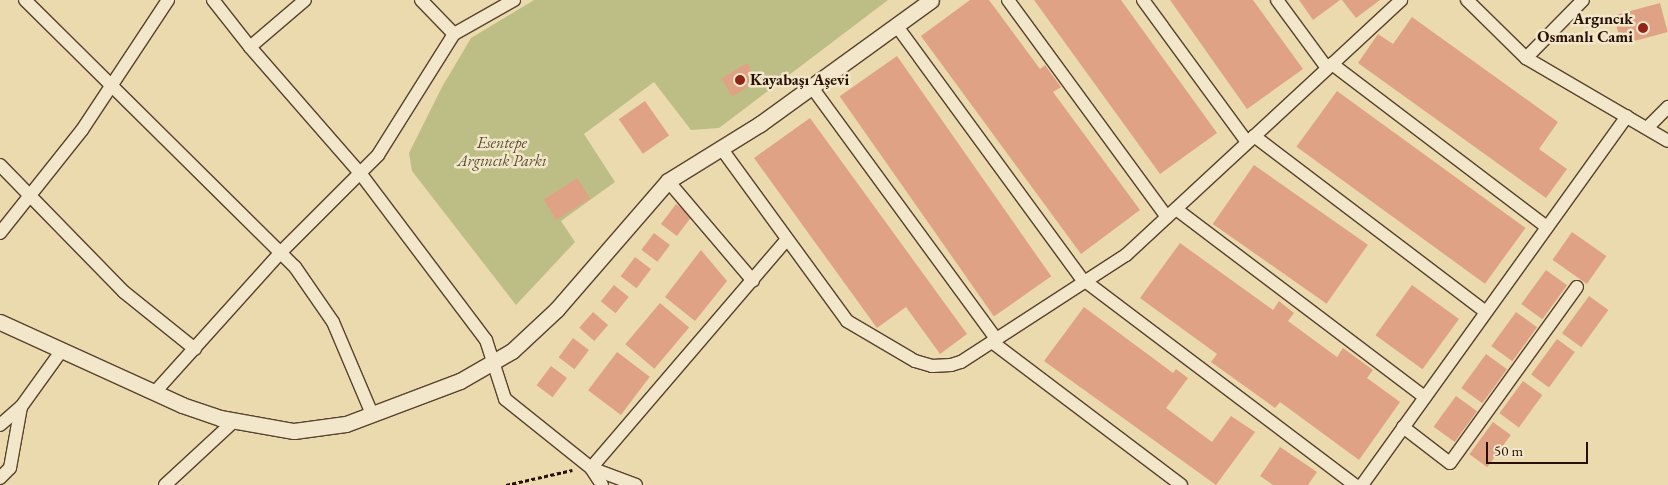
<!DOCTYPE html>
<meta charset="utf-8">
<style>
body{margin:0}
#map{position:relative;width:1668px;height:485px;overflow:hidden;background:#ebdaad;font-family:"EB Garamond",serif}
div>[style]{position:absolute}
.green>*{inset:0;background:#bdbe86}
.building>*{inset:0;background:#e0a285;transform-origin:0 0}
.path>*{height:2.5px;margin-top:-1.25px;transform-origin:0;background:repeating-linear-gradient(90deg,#270f02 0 4px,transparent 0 6.5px)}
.roads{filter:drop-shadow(1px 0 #58422d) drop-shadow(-1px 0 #58422d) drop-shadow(0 1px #58422d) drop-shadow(0 -1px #58422d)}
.minor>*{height:12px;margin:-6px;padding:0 6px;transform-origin:6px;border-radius:6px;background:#f2e7ca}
.tertiary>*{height:15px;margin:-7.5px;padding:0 7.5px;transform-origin:7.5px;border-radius:7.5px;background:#f2e7ca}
.dots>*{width:14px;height:14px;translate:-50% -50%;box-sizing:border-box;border:2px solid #f2e7ca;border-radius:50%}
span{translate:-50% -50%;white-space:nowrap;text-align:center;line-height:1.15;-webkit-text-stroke:5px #f2e7ca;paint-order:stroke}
.poi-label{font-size:16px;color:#270f02;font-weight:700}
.right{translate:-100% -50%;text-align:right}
.left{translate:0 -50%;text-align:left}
.park-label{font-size:16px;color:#5c4c30;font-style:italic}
.scale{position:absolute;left:1486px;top:442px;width:102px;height:22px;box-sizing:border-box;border:2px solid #270f02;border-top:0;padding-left:6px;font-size:15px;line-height:18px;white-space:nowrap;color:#270f02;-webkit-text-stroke:4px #f2e7ca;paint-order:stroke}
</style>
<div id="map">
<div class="green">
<i style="clip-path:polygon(534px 0,888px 0,719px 128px,691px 130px,654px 82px,584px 134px,615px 182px,561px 221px,575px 242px,516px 305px,412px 171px,409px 153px,442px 87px,471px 38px)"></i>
</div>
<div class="building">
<i style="clip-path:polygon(970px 0,989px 0,1040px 69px,1045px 65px,1061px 87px,1053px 92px,1140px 210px,1081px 254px,921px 36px)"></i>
<i style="clip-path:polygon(1034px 0,1121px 0,1217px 133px,1160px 174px)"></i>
<i style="clip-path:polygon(1170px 0,1253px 0,1303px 69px,1247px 109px)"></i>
<i style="clip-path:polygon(1299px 0,1340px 0,1313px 20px)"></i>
<i style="clip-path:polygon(1342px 0,1380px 0,1356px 18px)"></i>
<i style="left:1660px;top:3px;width:30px;height:48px;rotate:75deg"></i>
<i style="clip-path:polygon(1412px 17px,1558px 122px,1539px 149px,1567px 169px,1546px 198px,1358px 63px,1378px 34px,1393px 44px)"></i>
<i style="left:897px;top:56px;width:269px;height:70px;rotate:55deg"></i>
<i style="left:747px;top:63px;width:21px;height:30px;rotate:59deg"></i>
<i style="left:1337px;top:91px;width:233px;height:69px;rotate:36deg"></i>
<i style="left:645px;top:101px;width:42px;height:32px;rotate:55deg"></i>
<i style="clip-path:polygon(810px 118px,967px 334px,940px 354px,906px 307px,877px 328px,754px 158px)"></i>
<i style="left:1254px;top:165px;width:139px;height:72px;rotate:35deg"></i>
<i style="left:577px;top:178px;width:24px;height:40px;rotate:57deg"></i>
<i style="left:676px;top:204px;width:20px;height:25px;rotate:37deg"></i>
<i style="left:1572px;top:232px;width:42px;height:34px;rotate:35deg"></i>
<i style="left:654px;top:233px;width:20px;height:21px;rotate:37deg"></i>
<i style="clip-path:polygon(1180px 243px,1273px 310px,1279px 301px,1294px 313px,1288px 321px,1337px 357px,1343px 348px,1373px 370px,1367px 378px,1400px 402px,1359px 460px,1280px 402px,1275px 408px,1211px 362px,1217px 354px,1140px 298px)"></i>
<i style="clip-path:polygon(701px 250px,727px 281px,695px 321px,665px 297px)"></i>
<i style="left:635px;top:257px;width:20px;height:24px;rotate:37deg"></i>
<i style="left:1546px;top:270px;width:26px;height:42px;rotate:36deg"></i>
<i style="left:614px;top:285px;width:19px;height:21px;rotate:39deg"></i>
<i style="left:1412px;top:285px;width:58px;height:62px;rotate:36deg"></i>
<i style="left:1589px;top:296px;width:24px;height:46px;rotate:36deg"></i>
<i style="left:660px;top:303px;width:38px;height:54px;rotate:40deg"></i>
<i style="clip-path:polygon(1084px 307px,1173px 373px,1176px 369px,1188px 378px,1166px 408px,1212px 442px,1231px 416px,1255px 432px,1216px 485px,1044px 361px)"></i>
<i style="left:593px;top:312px;width:20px;height:21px;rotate:41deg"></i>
<i style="left:1516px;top:312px;width:26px;height:42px;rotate:36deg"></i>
<i style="left:573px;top:338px;width:20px;height:24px;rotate:37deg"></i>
<i style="left:1557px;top:339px;width:22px;height:44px;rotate:36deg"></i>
<i style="left:617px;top:352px;width:41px;height:48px;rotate:37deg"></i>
<i style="left:1486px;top:354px;width:26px;height:42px;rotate:36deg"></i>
<i style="left:551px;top:366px;width:20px;height:24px;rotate:37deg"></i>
<i style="left:1523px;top:381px;width:24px;height:40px;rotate:36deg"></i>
<i style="left:1456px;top:396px;width:26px;height:38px;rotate:36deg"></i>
<i style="left:1493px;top:422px;width:22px;height:40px;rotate:36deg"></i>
<i style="clip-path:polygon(1280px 447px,1317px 472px,1308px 485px,1273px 485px,1260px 476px)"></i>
</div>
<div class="path">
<i style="left:506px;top:485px;width:68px;rotate:-12.8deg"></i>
</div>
<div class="roads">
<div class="minor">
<i style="left:25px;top:0;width:380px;rotate:44.7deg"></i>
<i style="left:295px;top:267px;width:67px;rotate:55.4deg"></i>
<i style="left:333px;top:322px;width:100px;rotate:67deg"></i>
<i style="left:213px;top:0;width:60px;rotate:51.8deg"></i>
<i style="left:250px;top:47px;width:167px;rotate:48.9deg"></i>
<i style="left:360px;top:173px;width:209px;rotate:53deg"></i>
<i style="left:486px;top:340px;width:62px;rotate:72.1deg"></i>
<i style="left:505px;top:399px;width:110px;rotate:38.7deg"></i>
<i style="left:591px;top:468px;width:301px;rotate:-49.4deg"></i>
<i style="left:421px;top:0;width:47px;rotate:45.9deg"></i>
<i style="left:1008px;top:0;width:269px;rotate:53.8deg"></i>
<i style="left:1143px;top:0;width:176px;rotate:53.8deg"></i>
<i style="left:1277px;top:0;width:84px;rotate:53.7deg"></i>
<i style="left:1467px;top:0;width:83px;rotate:44.5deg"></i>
<i style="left:1526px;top:58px;width:164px;rotate:30.3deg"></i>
<i style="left:896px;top:25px;width:318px;rotate:53.8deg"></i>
<i style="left:250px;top:47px;width:72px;rotate:-40.5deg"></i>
<i style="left:1526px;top:58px;width:81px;rotate:-45.5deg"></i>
<i style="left:1332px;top:64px;width:270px;rotate:37.2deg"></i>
<i style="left:811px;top:86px;width:313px;rotate:53.8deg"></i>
<i style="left:1647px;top:128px;width:30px;rotate:-45deg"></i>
<i style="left:1254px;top:136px;width:291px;rotate:37.2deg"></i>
<i style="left:721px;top:148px;width:214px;rotate:53.9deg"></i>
<i style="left:847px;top:321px;width:79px;rotate:30.5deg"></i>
<i style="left:915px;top:361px;width:18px;rotate:16deg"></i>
<i style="left:932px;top:366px;width:19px;rotate:-3deg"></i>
<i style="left:951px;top:365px;width:10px;rotate:-17deg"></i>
<i style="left:961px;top:362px;width:197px;rotate:-33deg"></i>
<i style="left:1126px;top:255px;width:375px;rotate:-42.8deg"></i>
<i style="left:0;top:165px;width:177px;rotate:45.7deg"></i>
<i style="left:124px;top:292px;width:91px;rotate:38.8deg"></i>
<i style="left:668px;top:181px;width:131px;rotate:49.6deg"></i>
<i style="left:1176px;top:209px;width:312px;rotate:37.1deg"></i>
<i style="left:0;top:233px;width:132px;rotate:-51.5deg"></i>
<i style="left:82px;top:130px;width:156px;rotate:-56.5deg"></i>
<i style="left:1085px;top:281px;width:338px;rotate:37.1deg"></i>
<i style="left:992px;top:342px;width:237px;rotate:37.1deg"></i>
<i style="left:155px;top:392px;width:188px;rotate:-48deg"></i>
<i style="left:281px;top:252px;width:137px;rotate:-45deg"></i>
<i style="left:378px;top:155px;width:143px;rotate:-57.9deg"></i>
<i style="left:454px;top:34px;width:69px;rotate:-29.5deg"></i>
<i style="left:0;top:425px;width:28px;rotate:-41deg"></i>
<i style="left:21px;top:407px;width:70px;rotate:-54.3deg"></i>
<i style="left:1403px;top:427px;width:59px;rotate:37.5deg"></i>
<i style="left:1450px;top:463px;width:217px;rotate:-54.2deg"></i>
<i style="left:591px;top:468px;width:48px;rotate:20.7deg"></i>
<i style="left:591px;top:468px;width:20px;rotate:57deg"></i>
<i style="left:0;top:478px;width:14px;rotate:-45deg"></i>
<i style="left:10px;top:468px;width:62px;rotate:-79.8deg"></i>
<i style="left:165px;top:485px;width:93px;rotate:-42.8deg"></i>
<i style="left:1362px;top:485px;width:454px;rotate:-54.3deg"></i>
</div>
<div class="tertiary">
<i style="left:0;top:322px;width:200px;rotate:24.5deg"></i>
<i style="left:182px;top:405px;width:40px;rotate:18.9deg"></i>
<i style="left:220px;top:418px;width:75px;rotate:10deg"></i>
<i style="left:294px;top:431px;width:52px;rotate:-7.7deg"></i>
<i style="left:346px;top:424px;width:122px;rotate:-20.7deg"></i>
<i style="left:460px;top:381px;width:60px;rotate:-30deg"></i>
<i style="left:512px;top:351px;width:62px;rotate:-43deg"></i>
<i style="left:557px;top:309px;width:169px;rotate:-49.1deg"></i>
<i style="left:668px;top:181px;width:108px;rotate:-31.8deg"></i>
<i style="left:760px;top:124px;width:211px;rotate:-35.9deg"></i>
</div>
</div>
<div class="dots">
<i style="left:1643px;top:28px;background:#8f2418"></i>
<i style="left:740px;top:80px;background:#8f2418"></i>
</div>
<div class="poi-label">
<span class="right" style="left:1633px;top:28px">Argıncık<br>Osmanlı Cami</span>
<span class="left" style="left:750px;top:80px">Kayabaşı Aşevi</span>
</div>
<div class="park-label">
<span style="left:502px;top:152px">Esentepe<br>Argıncık Parkı</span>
</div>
<div class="scale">50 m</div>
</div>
